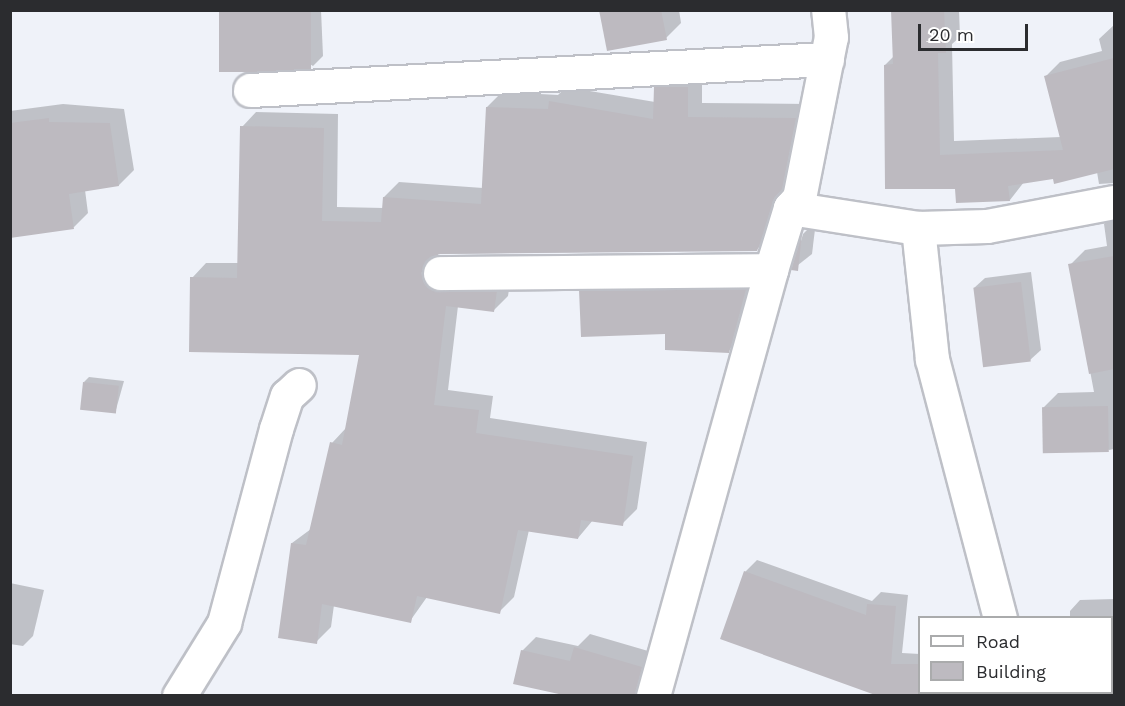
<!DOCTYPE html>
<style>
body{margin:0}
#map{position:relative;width:1125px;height:706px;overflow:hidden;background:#eff2f9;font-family:"Work Sans",sans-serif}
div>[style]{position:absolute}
.shadow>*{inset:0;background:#0003}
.building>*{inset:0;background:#bdbac0;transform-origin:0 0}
.roads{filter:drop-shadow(2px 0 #bec0c7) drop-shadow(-2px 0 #bec0c7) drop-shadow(0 2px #bec0c7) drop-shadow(0 -2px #bec0c7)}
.minor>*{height:33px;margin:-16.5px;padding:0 16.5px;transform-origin:16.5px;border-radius:16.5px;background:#fff}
span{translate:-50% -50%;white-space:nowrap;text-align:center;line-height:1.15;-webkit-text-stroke:4.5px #fff;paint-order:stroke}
.frame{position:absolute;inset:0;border:12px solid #2b2c2f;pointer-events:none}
.legend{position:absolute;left:918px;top:616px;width:195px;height:78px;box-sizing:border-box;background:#fff;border:2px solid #aaabac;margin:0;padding:8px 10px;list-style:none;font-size:18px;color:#2b2c2f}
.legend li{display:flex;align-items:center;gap:12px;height:30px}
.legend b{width:30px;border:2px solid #aaabac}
.scale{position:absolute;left:918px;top:24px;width:110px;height:27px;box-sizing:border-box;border:3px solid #2b2c2f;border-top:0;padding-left:8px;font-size:18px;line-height:21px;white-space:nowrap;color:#2b2c2f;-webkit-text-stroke:4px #fff;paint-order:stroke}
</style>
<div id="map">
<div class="shadow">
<i style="clip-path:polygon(221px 10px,321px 10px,323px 56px,313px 66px)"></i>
<i style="clip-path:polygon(601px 10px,679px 10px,681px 23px,666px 38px)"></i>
<i style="clip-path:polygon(893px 10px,959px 10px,960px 37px,952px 44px,954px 141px,1061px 137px,1046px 76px,1060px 62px,1102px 51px,1099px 39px,1114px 25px,1114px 183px,1099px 184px,1097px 172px,1024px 182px,1010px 200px,956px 187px,885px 65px,894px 56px)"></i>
<i style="clip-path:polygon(670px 73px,702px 73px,702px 103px,810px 104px,772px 235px,756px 250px,438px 254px,438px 267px,511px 277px,508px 296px,493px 311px,458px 306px,448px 390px,493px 396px,490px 418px,647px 442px,637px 509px,622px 524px,593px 520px,578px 538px,529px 530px,514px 597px,499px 612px,427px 597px,410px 621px,334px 605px,331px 627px,316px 642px,292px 543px,311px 529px,332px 443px,346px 428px,361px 353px,192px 278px,206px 263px,239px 263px,242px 127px,256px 112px,338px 114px,337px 207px,384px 208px,384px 197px,399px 182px,483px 188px,487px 107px,502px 92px,558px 95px,566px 87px,655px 102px,655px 88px)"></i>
<i style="clip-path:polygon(63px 104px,124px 109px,134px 170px,119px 185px,85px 190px,88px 213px,74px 227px,10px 237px,10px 111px)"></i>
<i style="clip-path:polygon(1114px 214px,1114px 449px,1109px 450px,1043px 408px,1058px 393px,1094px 392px,1070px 265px,1085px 250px,1107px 246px,1104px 224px)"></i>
<i style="clip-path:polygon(816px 221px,812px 254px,793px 269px,803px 234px)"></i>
<i style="clip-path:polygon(1031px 272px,1041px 350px,1030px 360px,974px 288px,985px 278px)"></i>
<i style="clip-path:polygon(759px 276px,742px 337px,728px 351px,667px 333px,581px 291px,595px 277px)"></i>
<i style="clip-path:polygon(89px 377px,124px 381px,115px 413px,84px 382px)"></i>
<i style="clip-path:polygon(757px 560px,872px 601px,881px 592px,908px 595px,902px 653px,920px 654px,920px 692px,1028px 696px,878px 696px,745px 572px)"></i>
<i style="clip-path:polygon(10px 583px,44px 590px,33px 636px,23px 646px,10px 644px)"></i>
<i style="clip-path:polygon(1114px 599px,1114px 671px,1112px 671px,1112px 618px,1070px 618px,1070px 611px,1080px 600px)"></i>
<i style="clip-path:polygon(590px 634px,655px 653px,643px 696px,562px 696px,522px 651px,536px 637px,578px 646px)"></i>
</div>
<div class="building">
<i style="left:219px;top:10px;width:92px;height:62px"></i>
<i style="clip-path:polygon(599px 10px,661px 10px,667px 40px,607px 51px)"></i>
<i style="clip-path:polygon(891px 10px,944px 10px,946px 53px,938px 53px,940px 155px,1063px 150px,1044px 76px,1114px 58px,1114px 169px,1054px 184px,1053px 179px,1008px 186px,1010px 201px,956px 203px,955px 189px,885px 189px,884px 65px,893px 64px)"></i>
<i style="clip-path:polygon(654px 87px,688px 87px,688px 117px,796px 118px,782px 189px,757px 251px,440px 254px,430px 257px,421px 273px,424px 283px,440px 292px,497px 291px,494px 312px,446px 306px,434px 405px,479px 410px,476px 433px,633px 456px,623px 526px,581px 520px,578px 539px,518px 530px,500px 614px,417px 596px,411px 623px,322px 604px,317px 644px,278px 638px,291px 543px,306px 545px,330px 442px,342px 445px,359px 355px,189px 352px,190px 277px,237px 278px,240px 126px,324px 128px,322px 221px,381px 222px,383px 197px,481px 204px,486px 107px,548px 109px,549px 101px,653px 119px)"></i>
<i style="clip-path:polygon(49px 118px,49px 122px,110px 123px,119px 186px,69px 194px,74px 229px,10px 238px,10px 123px)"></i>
<i style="clip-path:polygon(802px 233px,798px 271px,791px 270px)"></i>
<i style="clip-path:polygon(1114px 256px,1114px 369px,1089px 374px,1068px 264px)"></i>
<i style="left:1021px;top:282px;width:80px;height:48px;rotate:83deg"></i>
<i style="clip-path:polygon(746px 289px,729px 353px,665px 350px,665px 334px,581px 337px,579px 290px)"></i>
<i style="left:83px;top:382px;width:36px;height:28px;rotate:6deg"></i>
<i style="left:1108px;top:406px;width:46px;height:66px;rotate:89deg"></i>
<i style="clip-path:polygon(744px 571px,866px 615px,867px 604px,896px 606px,891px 664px,920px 664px,920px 696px,878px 696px,720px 639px)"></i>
<i style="clip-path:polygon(574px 647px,642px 667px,635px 696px,568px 696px,513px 684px,521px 650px,570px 661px)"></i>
</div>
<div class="roads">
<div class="minor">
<i style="left:250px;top:90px;width:578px;rotate:-3.08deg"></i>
<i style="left:790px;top:208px;width:130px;rotate:8.9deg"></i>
<i style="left:918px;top:228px;width:69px;rotate:-1.7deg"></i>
<i style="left:987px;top:226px;width:129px;rotate:-10.7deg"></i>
<i style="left:918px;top:228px;width:132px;rotate:83.9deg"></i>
<i style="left:932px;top:359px;width:268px;rotate:75.3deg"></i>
<i style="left:440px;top:273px;width:331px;rotate:-0.5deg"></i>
<i style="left:1025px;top:692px;width:4px;rotate:76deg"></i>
<i style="left:179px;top:696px;width:86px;rotate:-58.3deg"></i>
<i style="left:224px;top:623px;width:201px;rotate:-75deg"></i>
<i style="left:276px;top:429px;width:35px;rotate:-72deg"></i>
<i style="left:287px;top:396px;width:16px;rotate:-43deg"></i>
<i style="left:653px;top:696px;width:442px;rotate:-74.5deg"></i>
<i style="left:771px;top:270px;width:65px;rotate:-73deg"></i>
<i style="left:790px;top:208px;width:13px;rotate:-48deg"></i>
<i style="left:799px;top:198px;width:164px;rotate:-78.8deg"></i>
<i style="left:831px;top:37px;width:27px;rotate:-96deg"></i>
</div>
</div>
<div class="frame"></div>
<ul class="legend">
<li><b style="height:8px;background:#fff"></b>Road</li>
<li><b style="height:16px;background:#bdbac0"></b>Building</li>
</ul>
<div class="scale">20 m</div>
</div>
